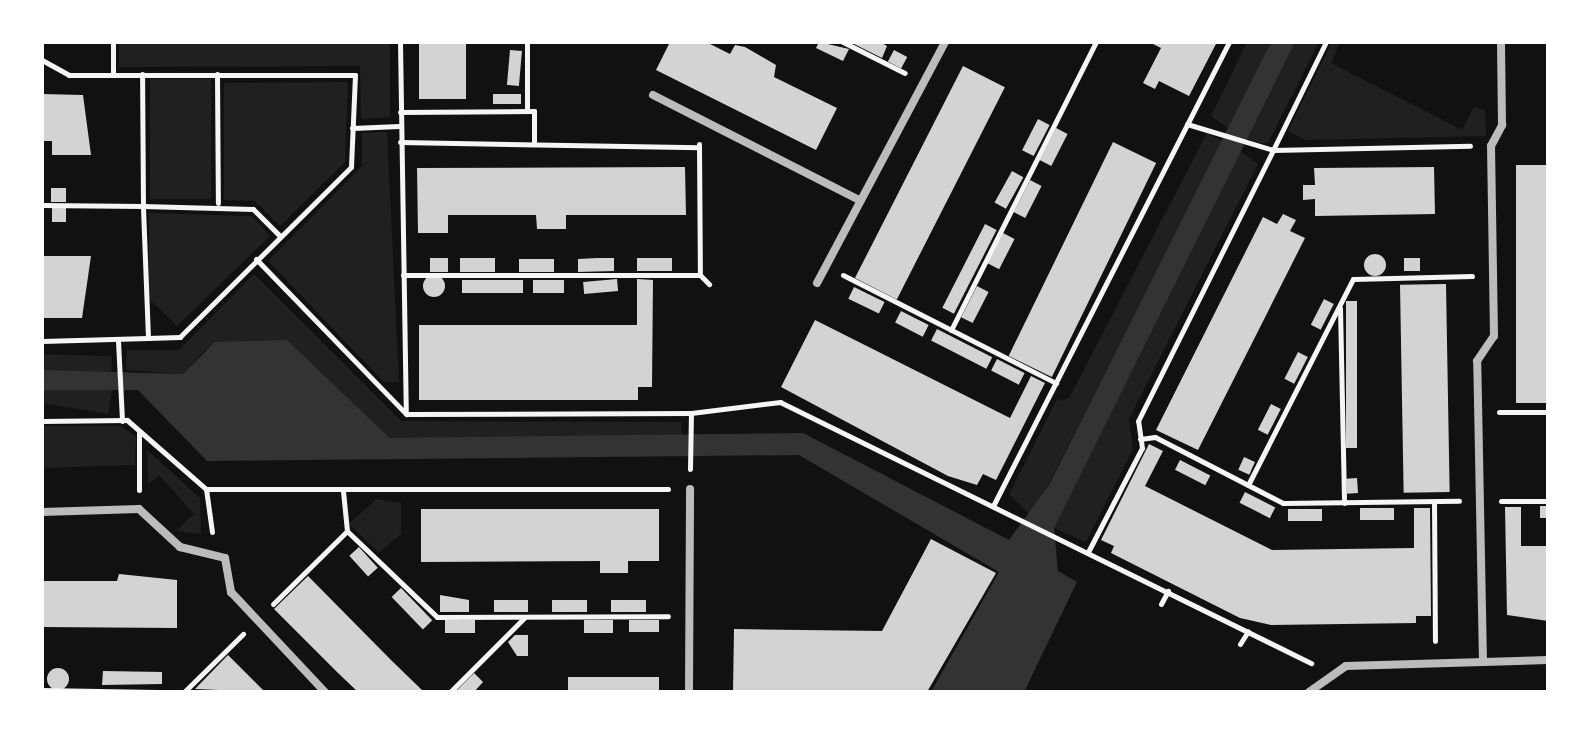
<!DOCTYPE html>
<style>
body{margin:0}
#map{position:relative;width:1590px;height:734px;overflow:hidden;background:#111;font-family:Arial,sans-serif}
div>[style]{position:absolute}
.green>*{inset:0;background:#202020;transform-origin:0 0}
.water>*{inset:0;background:#333}
.building>*{inset:0;background:#d3d3d3;transform-origin:0 0}
.round{border-radius:50%}
.path>*{height:5px;margin:-2.5px;padding:0 2.5px;transform-origin:2.5px;border-radius:2.5px;background:#f5f5f5}
.minor>*{height:8px;margin:-4px;padding:0 4px;transform-origin:4px;border-radius:4px;background:#bcbcbc}
span{translate:-50% -50%;white-space:nowrap;text-align:center;line-height:1.15;-webkit-text-stroke:7px #fff;paint-order:stroke}
.frame{position:absolute;inset:0;border:44px solid #fff;pointer-events:none}
</style>
<div id="map">
<div class="green">
<i style="clip-path:polygon(119px 42px,390px 42px,390px 117px,361px 119px,360px 66px,119px 67px)"></i>
<i style="clip-path:polygon(1247px 42px,1271px 42px,1228px 128px,1211px 116px)"></i>
<i style="clip-path:polygon(1295px 42px,1319px 42px,1268px 143px,1258px 143px,1246px 138px)"></i>
<i style="clip-path:polygon(1332px 42px,1340px 42px,1331px 63px,1462px 130px,1474px 107px,1485px 110px,1486px 136px,1305px 140px,1288px 131px)"></i>
<i style="left:211px;top:79px;width:120px;height:61px;rotate:90deg"></i>
<i style="clip-path:polygon(348px 82px,345px 162px,280px 226px,255px 201px,224px 200px,224px 83px)"></i>
<i style="clip-path:polygon(387px 132px,399px 382px,384px 382px,268px 261px,362px 166px,362px 133px)"></i>
<i style="clip-path:polygon(1207px 133px,1222px 141px,1032px 517px,1009px 494px,1056px 401px,1069px 398px)"></i>
<i style="clip-path:polygon(1240px 151px,1258px 164px,1129px 419px,1133px 449px,1086px 542px,1054px 528px,1068px 493px)"></i>
<i style="clip-path:polygon(149px 213px,252px 216px,270px 236px,177px 326px,149px 299px)"></i>
<i style="clip-path:polygon(254px 274px,401px 421px,681px 422px,682px 438px,390px 438px,287px 340px,205px 350px,183px 374px,126px 370px,127px 350px,179px 350px)"></i>
<i style="left:42px;top:354px;width:70px;height:16px;rotate:2deg"></i>
<i style="left:112px;top:389px;width:25px;height:70px;rotate:99deg"></i>
<i style="clip-path:polygon(42px 426px,121px 426px,136px 437px,135px 465px,42px 468px)"></i>
<i style="clip-path:polygon(147px 450px,200px 498px,201px 534px,176px 531px,194px 514px,159px 475px,148px 484px)"></i>
<i style="clip-path:polygon(376px 499px,401px 503px,401px 534px,379px 553px,349px 524px)"></i>
</div>
<div class="water">
<i style="clip-path:polygon(1271px 42px,1295px 42px,1054px 528px,1058px 571px,1077px 582px,1024px 692px,931px 692px,999px 572px,799px 455px,207px 461px,138px 390px,42px 390px,42px 370px,183px 374px,215px 342px,287px 340px,390px 438px,803px 433px,1009px 540px,1049px 485px)"></i>
</div>
<div class="building">
<i style="left:419px;top:42px;width:47px;height:57px"></i>
<i style="clip-path:polygon(670px 42px,706px 42px,730px 54px,735px 45px,745px 47px,776px 65px,774px 77px,837px 108px,816px 150px,656px 70px)"></i>
<i style="clip-path:polygon(819px 42px,849px 49px,843px 61px,816px 48px)"></i>
<i style="clip-path:polygon(850px 42px,880px 42px,887px 46px,882px 58px)"></i>
<i style="clip-path:polygon(1149px 42px,1217px 42px,1189px 96px,1159px 81px,1155px 89px,1143px 83px,1161px 48px)"></i>
<i style="left:510px;top:50px;width:12px;height:35px;rotate:5deg"></i>
<i style="left:894px;top:50px;width:15px;height:13px;rotate:28deg"></i>
<i style="left:963px;top:66px;width:47px;height:238px;rotate:27deg"></i>
<i style="clip-path:polygon(42px 94px,83px 95px,91px 155px,52px 155px,52px 141px,42px 141px)"></i>
<i style="left:521px;top:94px;width:10px;height:28px;rotate:90deg"></i>
<i style="left:1038px;top:119px;width:13px;height:35px;rotate:27deg"></i>
<i style="left:1056px;top:128px;width:13px;height:36px;rotate:27deg"></i>
<i style="left:1113px;top:142px;width:48px;height:238px;rotate:26deg"></i>
<i style="left:1516px;top:165px;width:32px;height:238px"></i>
<i style="clip-path:polygon(685px 167px,686px 215px,566px 215px,566px 229px,537px 229px,536px 215px,448px 215px,448px 233px,418px 233px,417px 168px)"></i>
<i style="clip-path:polygon(1434px 167px,1435px 214px,1315px 216px,1315px 199px,1303px 200px,1303px 185px,1315px 185px,1314px 168px)"></i>
<i style="left:1012px;top:171px;width:13px;height:36px;rotate:29deg"></i>
<i style="left:1030px;top:180px;width:13px;height:36px;rotate:27deg"></i>
<i style="left:51px;top:188px;width:15px;height:14px"></i>
<i style="left:66px;top:208px;width:14px;height:14px;rotate:90deg"></i>
<i style="clip-path:polygon(1283px 214px,1296px 220px,1290px 231px,1305px 238px,1198px 450px,1156px 430px,1263px 217px,1277px 224px)"></i>
<i style="left:985px;top:224px;width:13px;height:94px;rotate:27deg"></i>
<i style="left:1003px;top:233px;width:13px;height:34px;rotate:27deg"></i>
<i class="round" style="left:1364px;top:254px;width:22px;height:22px"></i>
<i style="clip-path:polygon(42px 256px,91px 256px,82px 318px,42px 318px)"></i>
<i style="left:448px;top:258px;width:14px;height:18px;rotate:90deg"></i>
<i style="left:495px;top:258px;width:14px;height:35px;rotate:90deg"></i>
<i style="clip-path:polygon(597px 258px,614px 258px,614px 271px,578px 272px,578px 259px)"></i>
<i style="left:637px;top:258px;width:35px;height:13px"></i>
<i style="left:1404px;top:258px;width:16px;height:13px"></i>
<i style="left:519px;top:259px;width:35px;height:13px"></i>
<i class="round" style="left:423px;top:275px;width:22px;height:22px"></i>
<i style="left:617px;top:279px;width:12px;height:34px;rotate:85deg"></i>
<i style="clip-path:polygon(637px 279px,653px 280px,652px 387px,638px 387px,638px 400px,419px 400px,419px 325px,637px 325px)"></i>
<i style="left:462px;top:280px;width:61px;height:13px"></i>
<i style="left:533px;top:280px;width:31px;height:13px"></i>
<i style="left:1446px;top:284px;width:208px;height:46px;rotate:89deg"></i>
<i style="left:977px;top:286px;width:13px;height:35px;rotate:27deg"></i>
<i style="left:854px;top:287px;width:34px;height:13px;rotate:26deg"></i>
<i style="left:1324px;top:299px;width:11px;height:29px;rotate:27deg"></i>
<i style="left:1346px;top:301px;width:11px;height:147px"></i>
<i style="left:901px;top:311px;width:31px;height:13px;rotate:27deg"></i>
<i style="clip-path:polygon(815px 320px,1010px 418px,1031px 376px,1045px 383px,996px 480px,983px 474px,977px 485px,948px 476px,781px 387px)"></i>
<i style="left:937px;top:329px;width:62px;height:13px;rotate:27deg"></i>
<i style="left:1298px;top:352px;width:11px;height:30px;rotate:27deg"></i>
<i style="left:997px;top:359px;width:31px;height:13px;rotate:27deg"></i>
<i style="left:1271px;top:404px;width:11px;height:29px;rotate:27deg"></i>
<i style="clip-path:polygon(1149px 444px,1163px 451px,1145px 486px,1272px 550px,1414px 548px,1414px 508px,1430px 508px,1431px 616px,1416px 616px,1416px 623px,1271px 625px,1240px 618px,1111px 553px,1114px 546px,1101px 540px)"></i>
<i style="left:1244px;top:457px;width:12px;height:14px;rotate:24deg"></i>
<i style="left:1180px;top:460px;width:34px;height:11px;rotate:27deg"></i>
<i style="left:1357px;top:478px;width:15px;height:11px;rotate:86deg"></i>
<i style="left:1245px;top:492px;width:34px;height:12px;rotate:27deg"></i>
<i style="left:1548px;top:506px;width:12px;height:8px;rotate:90deg"></i>
<i style="clip-path:polygon(1505px 507px,1521px 507px,1521px 546px,1548px 546px,1548px 621px,1507px 615px)"></i>
<i style="left:1394px;top:508px;width:12px;height:34px;rotate:90deg"></i>
<i style="clip-path:polygon(421px 509px,659px 509px,659px 561px,628px 561px,628px 573px,600px 573px,600px 561px,421px 562px)"></i>
<i style="left:1322px;top:509px;width:12px;height:34px;rotate:90deg"></i>
<i style="clip-path:polygon(931px 539px,996px 573px,927px 692px,733px 692px,734px 629px,882px 631px)"></i>
<i style="left:359px;top:547px;width:28px;height:13px;rotate:48deg"></i>
<i style="clip-path:polygon(119px 574px,177px 580px,177px 628px,42px 627px,42px 581px,117px 581px)"></i>
<i style="clip-path:polygon(308px 576px,391px 660px,424px 692px,358px 692px,338px 673px,274px 609px)"></i>
<i style="left:401px;top:588px;width:45px;height:13px;rotate:46deg"></i>
<i style="clip-path:polygon(440px 595px,469px 600px,469px 612px,440px 612px)"></i>
<i style="left:494px;top:600px;width:34px;height:12px"></i>
<i style="left:552px;top:600px;width:35px;height:12px"></i>
<i style="left:611px;top:600px;width:35px;height:12px"></i>
<i style="left:475px;top:620px;width:13px;height:30px;rotate:90deg"></i>
<i style="left:584px;top:620px;width:29px;height:13px"></i>
<i style="left:629px;top:620px;width:30px;height:12px"></i>
<i style="clip-path:polygon(515px 635px,528px 635px,528px 656px,517px 656px,508px 642px)"></i>
<i style="clip-path:polygon(228px 655px,265px 692px,195px 689px)"></i>
<i class="round" style="left:47px;top:668px;width:22px;height:22px"></i>
<i style="clip-path:polygon(103px 671px,162px 672px,162px 684px,102px 685px)"></i>
<i style="clip-path:polygon(474px 673px,483px 682px,474px 692px,455px 692px)"></i>
<i style="left:568px;top:677px;width:91px;height:15px"></i>
</div>
<div class="path">
<i style="left:113px;top:42px;width:32px;rotate:90deg"></i>
<i style="left:400px;top:42px;width:371px;rotate:89.1deg"></i>
<i style="left:527px;top:42px;width:69px;rotate:90deg"></i>
<i style="left:843px;top:42px;width:69px;rotate:26.6deg"></i>
<i style="left:42px;top:60px;width:31px;rotate:29deg"></i>
<i style="left:69px;top:75px;width:286px"></i>
<i style="left:355px;top:75px;width:92px;rotate:92.5deg"></i>
<i style="left:351px;top:167px;width:241px;rotate:135.2deg"></i>
<i style="left:180px;top:337px;width:32px;rotate:178deg"></i>
<i style="left:148px;top:338px;width:132px;rotate:-92.2deg"></i>
<i style="left:143px;top:206px;width:110px;rotate:1.6deg"></i>
<i style="left:253px;top:209px;width:38px;rotate:45deg"></i>
<i style="left:217px;top:74px;width:129px;rotate:89.6deg"></i>
<i style="left:400px;top:112px;width:134px;rotate:-0.4deg"></i>
<i style="left:534px;top:111px;width:30px;rotate:90deg"></i>
<i style="left:1187px;top:124px;width:90px;rotate:16.8deg"></i>
<i style="left:1273px;top:150px;width:120px;rotate:-63.9deg"></i>
<i style="left:352px;top:128px;width:47px;rotate:-2.4deg"></i>
<i style="left:400px;top:142px;width:299px;rotate:1deg"></i>
<i style="left:699px;top:144px;width:131px;rotate:89.6deg"></i>
<i style="left:42px;top:205px;width:101px;rotate:0.6deg"></i>
<i style="left:143px;top:206px;width:132px;rotate:-90.4deg"></i>
<i style="left:256px;top:259px;width:216px;rotate:45.9deg"></i>
<i style="left:406px;top:414px;width:285px;rotate:-0.2deg"></i>
<i style="left:691px;top:413px;width:90px;rotate:-7deg"></i>
<i style="left:780px;top:402px;width:592px;rotate:26.18deg"></i>
<i style="left:403px;top:275px;width:297px"></i>
<i style="left:700px;top:275px;width:13px;rotate:45deg"></i>
<i style="left:843px;top:275px;width:239px;rotate:26.9deg"></i>
<i style="left:1340px;top:308px;width:195px;rotate:88.8deg"></i>
<i style="left:951px;top:330px;width:322px;rotate:-63.3deg"></i>
<i style="left:42px;top:341px;width:106px;rotate:-1.6deg"></i>
<i style="left:118px;top:341px;width:80px;rotate:87.1deg"></i>
<i style="left:1499px;top:412px;width:49px"></i>
<i style="left:42px;top:421px;width:85px;rotate:-0.7deg"></i>
<i style="left:127px;top:420px;width:105px;rotate:41.1deg"></i>
<i style="left:139px;top:432px;width:58px;rotate:90deg"></i>
<i style="left:1140px;top:439px;width:15px;rotate:-8deg"></i>
<i style="left:1155px;top:437px;width:144px;rotate:27.3deg"></i>
<i style="left:1283px;top:503px;width:176px;rotate:-0.7deg"></i>
<i style="left:690px;top:469px;width:56px;rotate:-89deg"></i>
<i style="left:1248px;top:485px;width:231px;rotate:-63deg"></i>
<i style="left:1353px;top:279px;width:119px;rotate:-1.4deg"></i>
<i style="left:1501px;top:501px;width:47px"></i>
<i style="left:1434px;top:502px;width:139px;rotate:89.6deg"></i>
<i style="left:993px;top:506px;width:521px;rotate:-63.04deg"></i>
<i style="left:347px;top:531px;width:124px;rotate:43.7deg"></i>
<i style="left:437px;top:617px;width:231px;rotate:-0.2deg"></i>
<i style="left:212px;top:532px;width:43px;rotate:-97.9deg"></i>
<i style="left:206px;top:489px;width:462px"></i>
<i style="left:1088px;top:552px;width:117px;rotate:-62.6deg"></i>
<i style="left:1142px;top:448px;width:27px;rotate:-98deg"></i>
<i style="left:1138px;top:421px;width:303px;rotate:-63.5deg"></i>
<i style="left:1273px;top:150px;width:197px;rotate:-1.2deg"></i>
<i style="left:273px;top:604px;width:104px;rotate:-44.6deg"></i>
<i style="left:347px;top:531px;width:40px;rotate:-95.7deg"></i>
<i style="left:1161px;top:604px;width:15px;rotate:-62deg"></i>
<i style="left:1240px;top:644px;width:15px;rotate:-58deg"></i>
<i style="left:42px;top:690px;width:115px;rotate:1deg"></i>
<i style="left:184px;top:692px;width:83px;rotate:-44.5deg"></i>
<i style="left:450px;top:692px;width:106px;rotate:-45deg"></i>
</div>
<div class="minor">
<i style="left:653px;top:95px;width:233px;rotate:27deg"></i>
<i style="left:817px;top:283px;width:273px;rotate:-62deg"></i>
<i style="left:42px;top:512px;width:97px;rotate:-1.8deg"></i>
<i style="left:139px;top:509px;width:56px;rotate:42.8deg"></i>
<i style="left:180px;top:547px;width:46px;rotate:13.7deg"></i>
<i style="left:225px;top:558px;width:35px;rotate:80deg"></i>
<i style="left:231px;top:592px;width:137px;rotate:46.8deg"></i>
<i style="left:1483px;top:662px;width:301px;rotate:-91.1deg"></i>
<i style="left:1477px;top:361px;width:30px;rotate:-56deg"></i>
<i style="left:1494px;top:336px;width:190px;rotate:-90.9deg"></i>
<i style="left:1491px;top:146px;width:24px;rotate:-62deg"></i>
<i style="left:1502px;top:125px;width:83px;rotate:-90.7deg"></i>
<i style="left:689px;top:692px;width:203px;rotate:-89.7deg"></i>
<i style="left:1309px;top:692px;width:45px;rotate:-35.1deg"></i>
<i style="left:1346px;top:666px;width:202px;rotate:-1.7deg"></i>
</div>
<div class="frame"></div>
</div>
